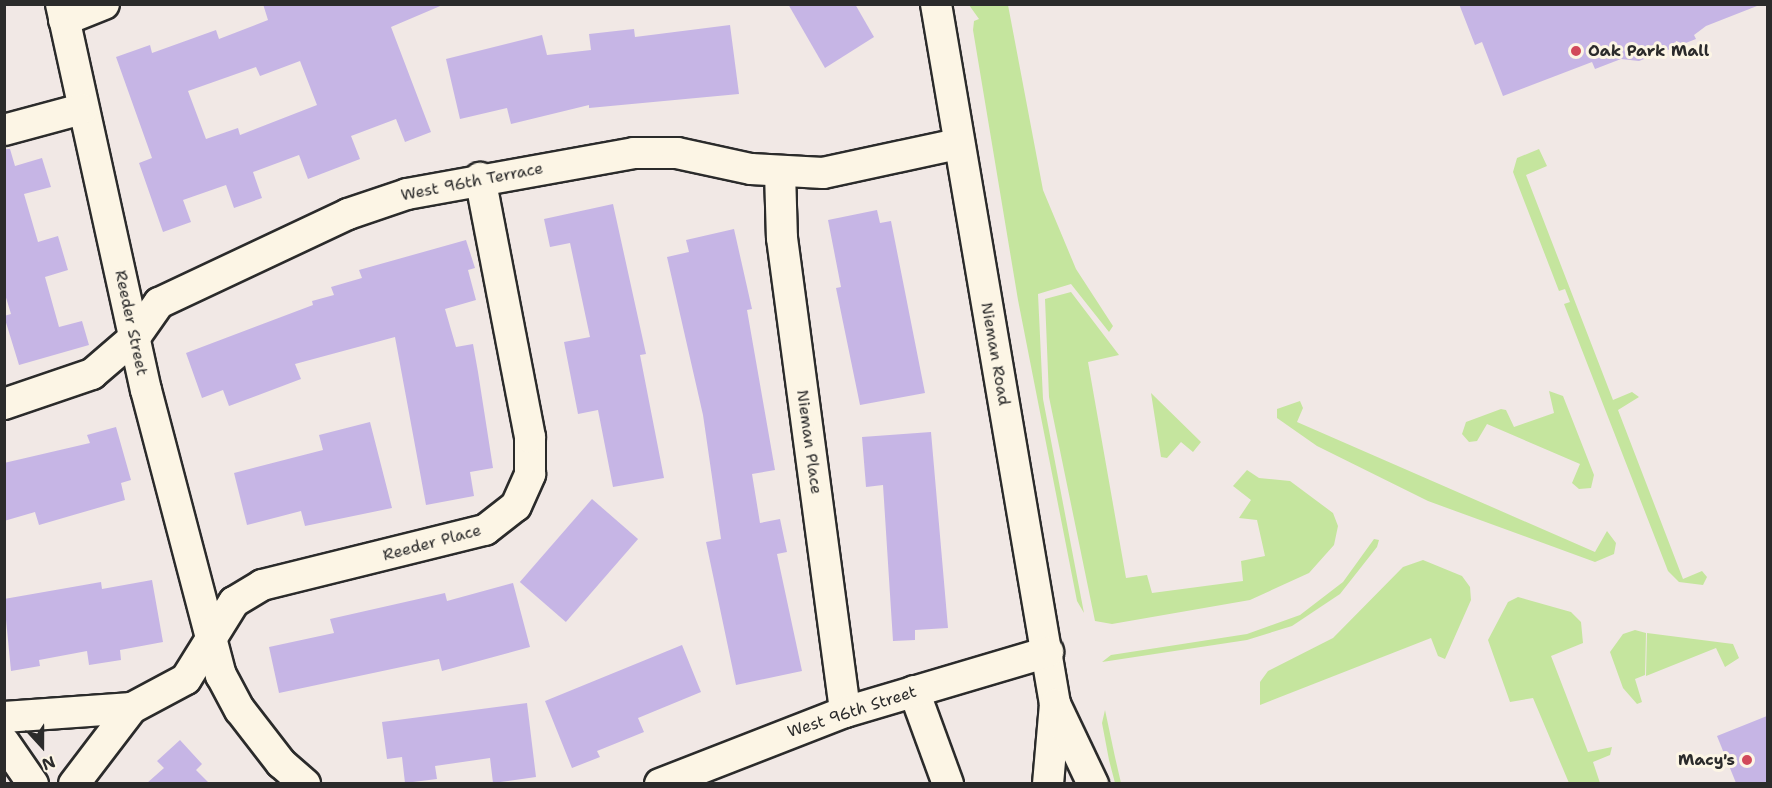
<!DOCTYPE html>
<style>
body{margin:0}
#map{position:relative;width:1772px;height:788px;overflow:hidden;background:#f1e8e5;font-family:"Shantell Sans",sans-serif}
div>[style]{position:absolute}
.green>*{inset:0;background:#c5e59e}
.building>*{inset:0;background:#c6b5e5;transform-origin:0 0}
.roads{filter:drop-shadow(2px 0 #2b2b2b) drop-shadow(-2px 0 #2b2b2b) drop-shadow(0 2px #2b2b2b) drop-shadow(0 -2px #2b2b2b)}
.street>*{height:30px;margin:-15px;padding:0 15px;transform-origin:15px;border-radius:15px;background:#fcf5e5}
.dots>*{width:16px;height:16px;translate:-50% -50%;box-sizing:border-box;border:3px solid #fcf5e5;border-radius:50%}
span{translate:-50% -50%;white-space:nowrap;text-align:center;line-height:1.15;-webkit-text-stroke:6px #fcf5e5;paint-order:stroke}
.poi-label{font-size:16px;color:#2b2b2b;font-weight:700}
.left{translate:0 -50%;text-align:left}
.right{translate:-100% -50%;text-align:right}
.street-label{font-size:16px;color:#2b2b2b}
.frame{position:absolute;inset:0;border:6px solid #2b2b2b;pointer-events:none}
.north{position:absolute;left:12px;top:716px;width:60px;height:60px;-webkit-text-stroke:4px #fcf5e5;paint-order:stroke;rotate:159deg;font-size:16px;font-weight:700;line-height:24px;text-align:center;color:#2b2b2b}
.north::after{content:'';display:block;margin:auto;width:21px;height:27px;background:#2b2b2b;clip-path:polygon(50% 0,100% 100%,50% 72%,0 100%)}
</style>
<div id="map">
<div class="green">
<i style="clip-path:polygon(969px 5px,1008px 5px,1043px 190px,1076px 269px,1113px 326px,1109px 332px,1071px 284px,1038px 294px,1043px 399px,1084px 613px,1077px 601px,1018px 300px,973px 30px,974px 21px,979px 19px)"></i>
<i style="clip-path:polygon(1539px 149px,1547px 166px,1526px 175px,1613px 400px,1632px 392px,1639px 397px,1618px 410px,1683px 579px,1702px 571px,1707px 577px,1703px 585px,1679px 582px,1668px 571px,1564px 304px,1570px 302px,1565px 289px,1559px 291px,1513px 172px,1517px 158px)"></i>
<i style="clip-path:polygon(1071px 292px,1119px 355px,1088px 362px,1126px 578px,1147px 575px,1152px 593px,1243px 581px,1241px 561px,1265px 556px,1257px 520px,1239px 518px,1251px 500px,1233px 486px,1247px 470px,1259px 478px,1290px 481px,1333px 513px,1338px 526px,1334px 545px,1309px 573px,1250px 600px,1112px 624px,1095px 621px,1049px 397px,1045px 299px)"></i>
<i style="clip-path:polygon(1549px 391px,1563px 396px,1594px 475px,1591px 488px,1579px 489px,1572px 483px,1580px 464px,1487px 424px,1477px 441px,1469px 442px,1462px 434px,1466px 422px,1501px 409px,1506px 410px,1514px 427px,1554px 413px)"></i>
<i style="clip-path:polygon(1151px 393px,1201px 442px,1193px 452px,1181px 442px,1167px 458px,1161px 457px)"></i>
<i style="clip-path:polygon(1300px 401px,1303px 408px,1297px 422px,1595px 552px,1607px 531px,1616px 543px,1614px 554px,1595px 562px,1428px 501px,1317px 446px,1277px 418px,1277px 409px)"></i>
<i style="clip-path:polygon(1374px 539px,1379px 540px,1377px 547px,1340px 594px,1292px 626px,1247px 640px,1102px 662px,1111px 655px,1247px 634px,1300px 615px,1343px 582px)"></i>
<i style="clip-path:polygon(1423px 560px,1462px 576px,1470px 587px,1471px 600px,1445px 659px,1438px 656px,1431px 638px,1260px 705px,1260px 682px,1268px 671px,1333px 638px,1403px 567px)"></i>
<i style="clip-path:polygon(1518px 597px,1571px 612px,1581px 622px,1583px 643px,1551px 656px,1588px 752px,1612px 747px,1610px 755px,1593px 762px,1600px 783px,1569px 783px,1533px 698px,1510px 702px,1488px 640px,1508px 602px)"></i>
<i style="clip-path:polygon(1635px 630px,1646px 633px,1645px 675px,1635px 679px,1642px 702px,1637px 704px,1623px 688px,1610px 652px,1623px 634px)"></i>
<i style="clip-path:polygon(1647px 633px,1733px 644px,1739px 658px,1725px 667px,1716px 648px,1646px 676px)"></i>
<i style="clip-path:polygon(1105px 710px,1115px 757px,1121px 783px,1115px 783px,1109px 760px,1102px 723px)"></i>
</div>
<div class="building">
<i style="clip-path:polygon(evenodd,263px 4px,445px 4px,391px 27px,431px 132px,405px 142px,396px 119px,351px 136px,360px 159px,308px 179px,299px 155px,253px 172px,262px 198px,234px 208px,226px 185px,183px 200px,191px 222px,163px 232px,139px 163px,152px 158px,116px 57px,150px 45px,152px 53px,216px 30px,219px 39px,268px 20px,263px 4px,300px 61px,317px 105px,240px 135px,238px 128px,206px 139px,188px 91px,256px 67px,260px 76px,300px 61px)"></i>
<i style="clip-path:polygon(788px 4px,855px 4px,874px 37px,825px 68px)"></i>
<i style="clip-path:polygon(1459px 4px,1757px 4px,1757px 6px,1706px 26px,1694px 35px,1696px 39px,1639px 61px,1621px 59px,1595px 69px,1592px 62px,1503px 96px,1482px 42px,1475px 45px)"></i>
<i style="clip-path:polygon(730px 25px,739px 94px,589px 108px,589px 105px,511px 124px,507px 108px,460px 119px,446px 59px,542px 35px,547px 55px,591px 50px,589px 34px,634px 29px,635px 37px)"></i>
<i style="clip-path:polygon(4px 149px,10px 149px,15px 166px,42px 158px,51px 187px,24px 194px,38px 242px,58px 236px,68px 270px,45px 277px,59px 327px,82px 321px,89px 345px,19px 365px,4px 316px,11px 314px,4px 291px)"></i>
<i style="clip-path:polygon(613px 204px,646px 354px,640px 355px,664px 478px,613px 487px,598px 410px,578px 414px,564px 342px,590px 337px,570px 243px,550px 247px,544px 219px)"></i>
<i style="clip-path:polygon(877px 210px,880px 223px,891px 221px,925px 393px,860px 405px,836px 288px,841px 287px,828px 220px)"></i>
<i style="clip-path:polygon(734px 229px,752px 309px,747px 310px,775px 470px,752px 474px,760px 523px,780px 519px,787px 552px,777px 554px,802px 671px,736px 685px,706px 542px,721px 539px,703px 415px,667px 257px,689px 252px,686px 240px)"></i>
<i style="clip-path:polygon(466px 240px,475px 268px,468px 270px,476px 300px,445px 309px,456px 347px,473px 344px,478px 372px,493px 468px,470px 472px,474px 496px,426px 505px,395px 337px,295px 364px,301px 379px,229px 406px,223px 390px,202px 398px,186px 353px,313px 305px,312px 301px,334px 295px,331px 287px,362px 278px,359px 270px)"></i>
<i style="clip-path:polygon(370px 422px,392px 508px,305px 526px,301px 511px,247px 525px,234px 473px,323px 450px,319px 435px)"></i>
<i style="clip-path:polygon(116px 427px,131px 480px,121px 483px,125px 500px,39px 525px,35px 512px,4px 521px,4px 463px,90px 443px,87px 435px)"></i>
<i style="clip-path:polygon(931px 432px,948px 628px,915px 630px,915px 640px,893px 641px,883px 485px,866px 487px,862px 437px)"></i>
<i style="left:592px;top:499px;width:61px;height:110px;rotate:41deg"></i>
<i style="clip-path:polygon(152px 580px,163px 642px,120px 650px,121px 660px,89px 665px,87px 651px,39px 660px,40px 666px,11px 671px,4px 599px,101px 582px,102px 589px)"></i>
<i style="clip-path:polygon(513px 583px,530px 647px,442px 671px,439px 659px,279px 693px,269px 647px,334px 633px,330px 619px,445px 593px,447px 601px)"></i>
<i style="clip-path:polygon(682px 645px,701px 692px,638px 718px,644px 732px,597px 751px,600px 757px,572px 768px,545px 701px)"></i>
<i style="clip-path:polygon(527px 703px,536px 777px,493px 783px,490px 758px,435px 766px,437px 779px,405px 783px,402px 757px,387px 759px,382px 722px)"></i>
<i style="clip-path:polygon(1767px 716px,1767px 783px,1736px 783px,1717px 736px)"></i>
<i style="clip-path:polygon(180px 740px,202px 764px,196px 770px,209px 783px,147px 783px,164px 768px,157px 761px)"></i>
</div>
<div class="roads">
<div class="street">
<i style="left:61px;top:4px;width:395px;rotate:77.6deg"></i>
<i style="left:146px;top:390px;width:295px;rotate:75.3deg"></i>
<i style="left:221px;top:675px;width:40px;rotate:62deg"></i>
<i style="left:240px;top:710px;width:67px;rotate:52.3deg"></i>
<i style="left:281px;top:763px;width:32px;rotate:41deg"></i>
<i style="left:936px;top:4px;width:710px;rotate:80.35deg"></i>
<i style="left:1055px;top:704px;width:80px;rotate:95deg"></i>
<i style="left:64px;top:20px;width:43px;rotate:-21.8deg"></i>
<i style="left:4px;top:130px;width:81px;rotate:-15.1deg"></i>
<i style="left:780px;top:172px;width:66px;rotate:88.3deg"></i>
<i style="left:782px;top:238px;width:478px;rotate:82.4deg"></i>
<i style="left:4px;top:404px;width:93px;rotate:-18.8deg"></i>
<i style="left:92px;top:374px;width:57px;rotate:-40.7deg"></i>
<i style="left:135px;top:337px;width:42px;rotate:-54.8deg"></i>
<i style="left:159px;top:303px;width:209px;rotate:-25.2deg"></i>
<i style="left:348px;top:214px;width:62px;rotate:-18.7deg"></i>
<i style="left:407px;top:194px;width:231px;rotate:-10.2deg"></i>
<i style="left:634px;top:153px;width:43px"></i>
<i style="left:677px;top:153px;width:76px;rotate:12.2deg"></i>
<i style="left:751px;top:169px;width:72px;rotate:3.2deg"></i>
<i style="left:823px;top:173px;width:137px;rotate:-12.2deg"></i>
<i style="left:914px;top:691px;width:99px;rotate:69.9deg"></i>
<i style="left:1055px;top:704px;width:89px;rotate:64.6deg"></i>
<i style="left:4px;top:717px;width:128px;rotate:-4deg"></i>
<i style="left:132px;top:708px;width:61px;rotate:-28.2deg"></i>
<i style="left:186px;top:679px;width:91px;rotate:-58.1deg"></i>
<i style="left:234px;top:602px;width:33px;rotate:-31deg"></i>
<i style="left:262px;top:585px;width:230px;rotate:-13.9deg"></i>
<i style="left:485px;top:530px;width:39px;rotate:-38deg"></i>
<i style="left:516px;top:506px;width:35px;rotate:-66deg"></i>
<i style="left:530px;top:474px;width:37px;rotate:-90deg"></i>
<i style="left:530px;top:437px;width:264px;rotate:-100.9deg"></i>
<i style="left:4px;top:742px;width:51px;rotate:55.4deg"></i>
<i style="left:74px;top:784px;width:96px;rotate:-52.7deg"></i>
<i style="left:660px;top:784px;width:199px;rotate:-21.3deg"></i>
<i style="left:845px;top:712px;width:212px;rotate:-16.5deg"></i>
</div>
</div>
<div class="dots">
<i style="left:1576px;top:51px;background:#d1495b"></i>
<i style="left:1747px;top:760px;background:#d1495b"></i>
</div>
<div class="poi-label">
<span class="left" style="left:1588px;top:51px">Oak Park Mall</span>
<span class="right" style="left:1735px;top:760px">Macy's</span>
</div>
<div class="street-label">
<span style="left:472px;top:182px;rotate:-11deg">West 96th Terrace</span>
<span style="left:131px;top:323px;rotate:78deg">Reeder Street</span>
<span style="left:995px;top:354px;rotate:80deg">Nieman Road</span>
<span style="left:809px;top:442px;rotate:82deg">Nieman Place</span>
<span style="left:432px;top:543px;rotate:-15deg">Reeder Place</span>
<span style="left:852px;top:712px;rotate:-18deg">West 96th Street</span>
</div>
<div class="frame"></div>
<div class="north">N</div>
</div>
